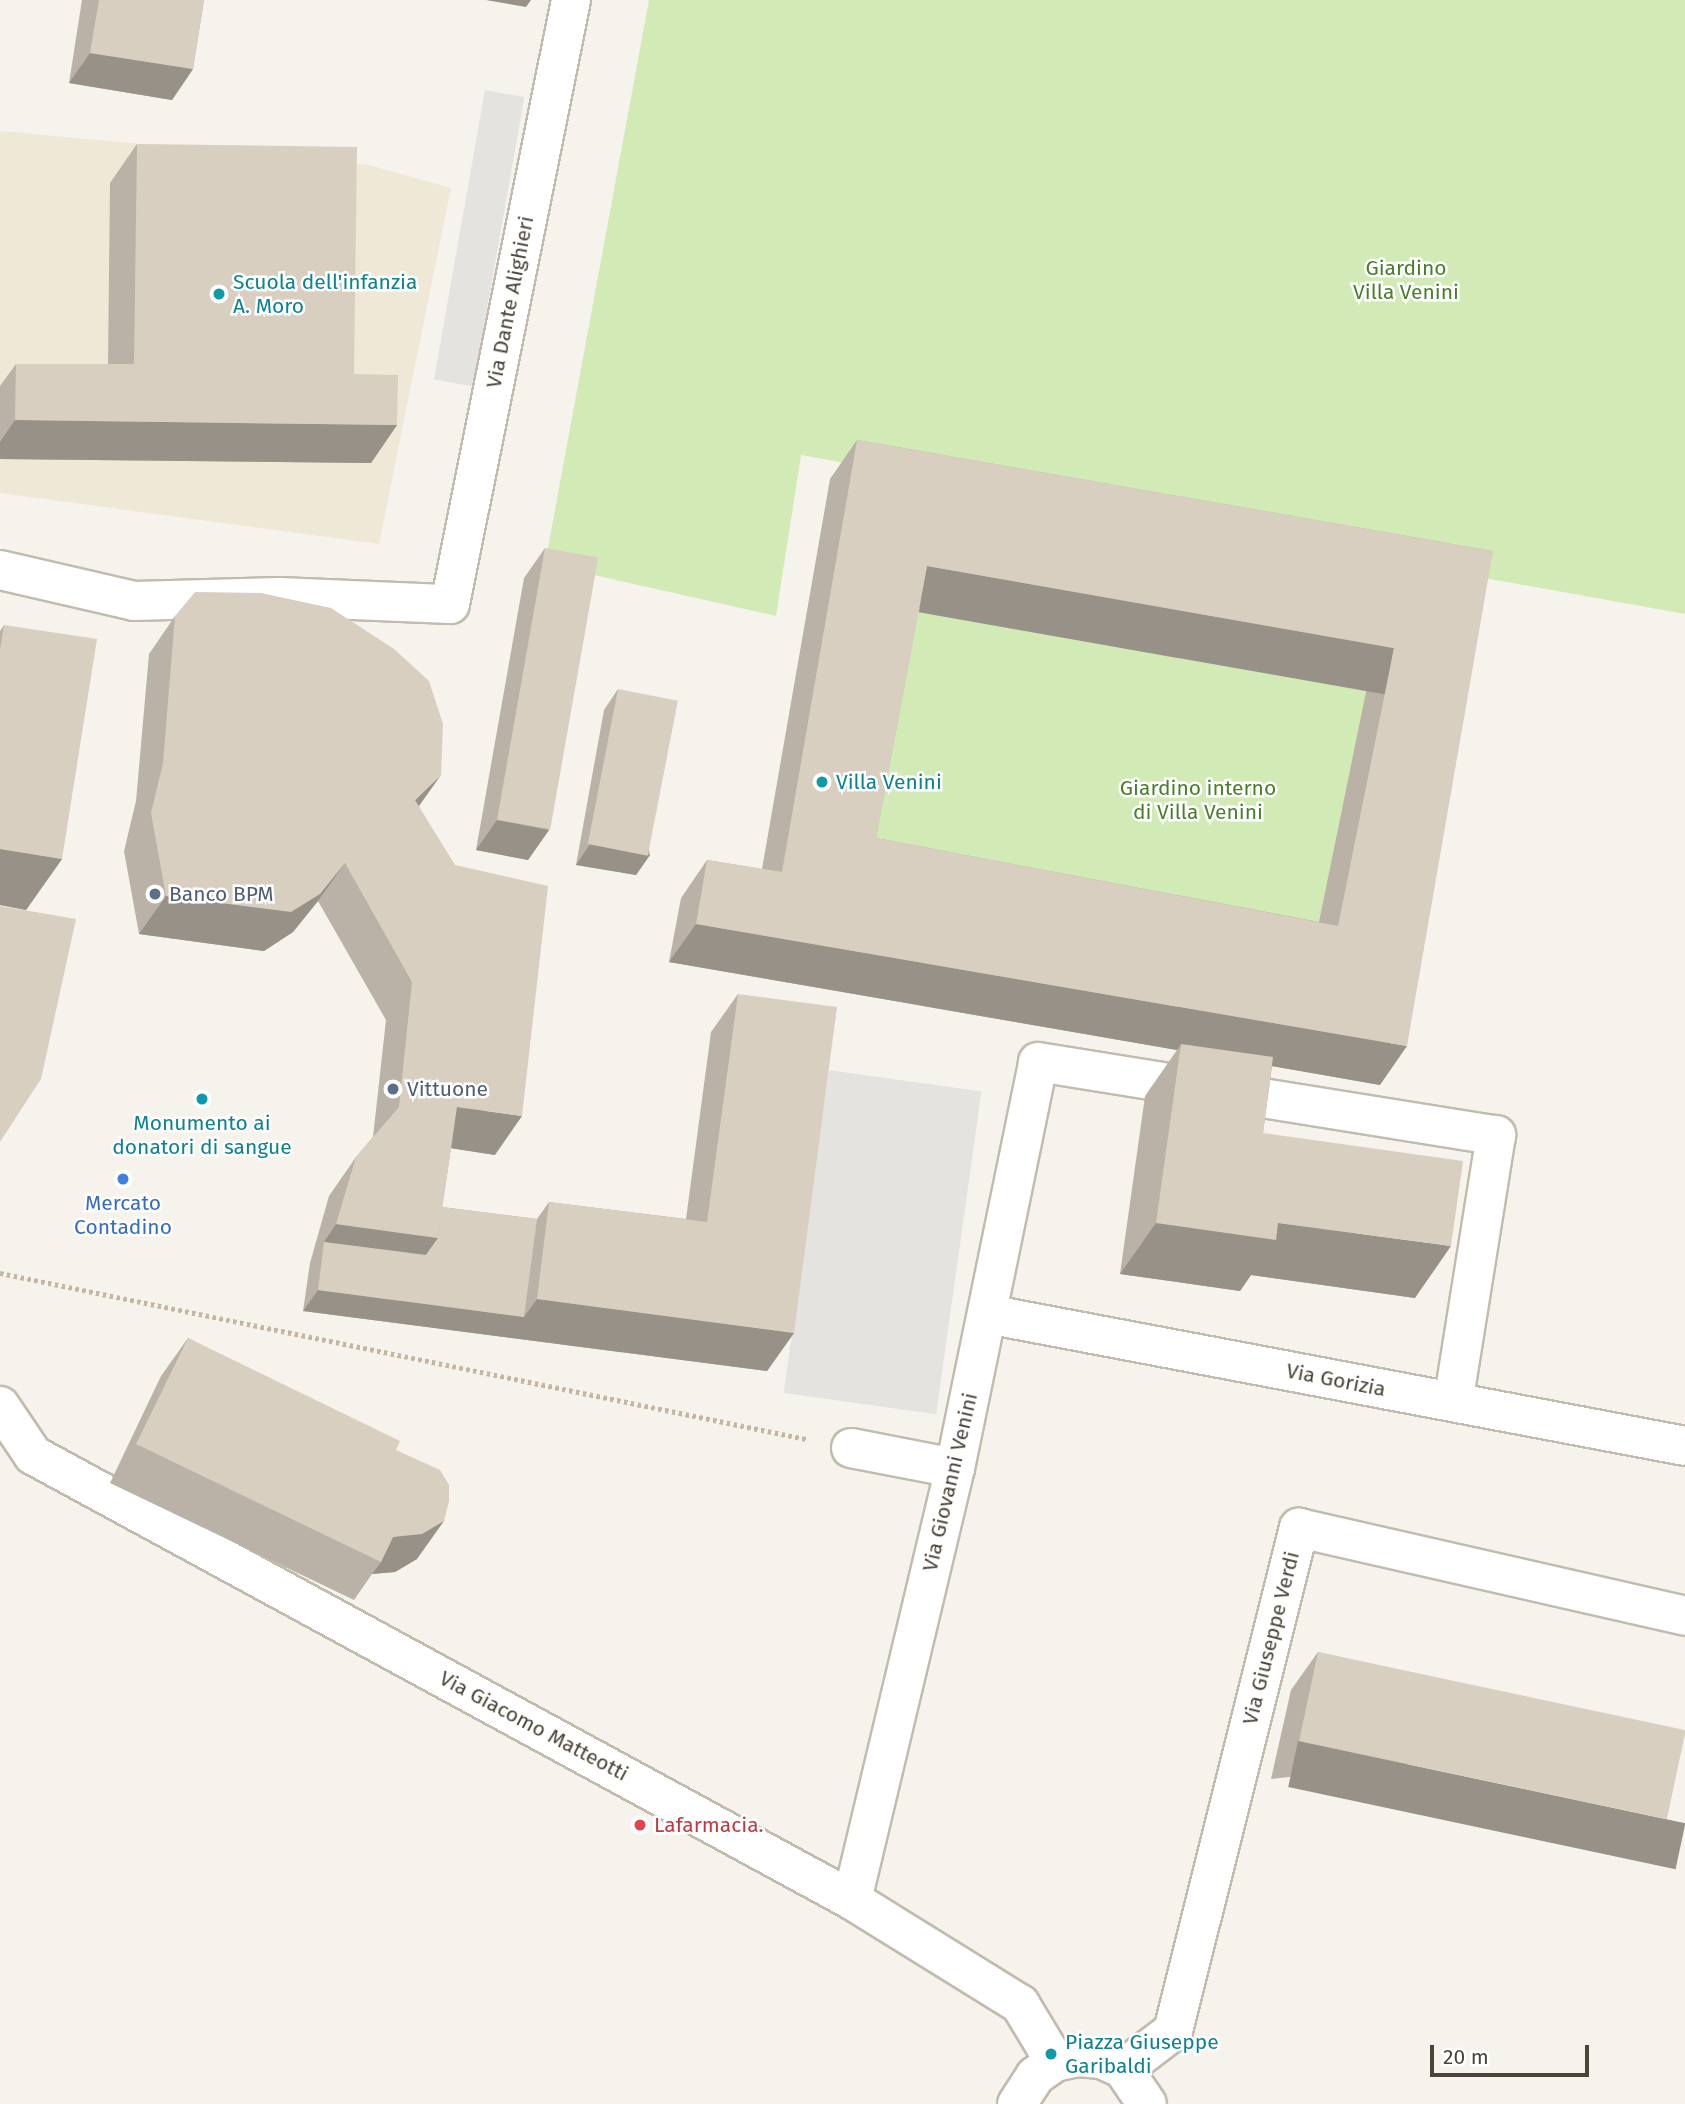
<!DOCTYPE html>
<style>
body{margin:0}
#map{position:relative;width:1685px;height:2104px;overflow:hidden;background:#f6f3ec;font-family:"Fira Sans",sans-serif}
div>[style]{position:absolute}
.education>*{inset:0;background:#efe8d6}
.green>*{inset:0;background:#d2eab5;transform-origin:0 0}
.parking>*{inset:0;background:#e5e3e0;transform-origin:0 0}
.path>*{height:4.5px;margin-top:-2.25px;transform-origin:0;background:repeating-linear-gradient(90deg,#c4b79f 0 3.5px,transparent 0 7px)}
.roads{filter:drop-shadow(2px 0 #c2bbae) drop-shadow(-2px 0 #c2bbae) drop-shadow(0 2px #c2bbae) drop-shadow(0 -2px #c2bbae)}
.minor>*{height:38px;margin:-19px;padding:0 19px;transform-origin:19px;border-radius:19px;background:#fff}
.wall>*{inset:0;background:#bab2a6}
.shaded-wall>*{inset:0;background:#979187;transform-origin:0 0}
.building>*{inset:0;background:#d8cfc1;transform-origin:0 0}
.dots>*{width:19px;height:19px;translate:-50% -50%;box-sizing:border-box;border:4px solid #fff;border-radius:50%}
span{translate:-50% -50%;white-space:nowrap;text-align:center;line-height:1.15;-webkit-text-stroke:5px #fff;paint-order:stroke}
.park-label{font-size:21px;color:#4a7f2a}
.culture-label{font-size:21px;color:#0d838f}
.left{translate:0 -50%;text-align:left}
.street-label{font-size:21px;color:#4b4439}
.service-label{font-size:21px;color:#4e5e75}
.shop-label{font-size:21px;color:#366cbe}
.health-label{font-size:21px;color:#be3a42}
.scale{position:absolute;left:1430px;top:2045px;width:159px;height:32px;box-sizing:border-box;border:4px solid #4b4439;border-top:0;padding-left:9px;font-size:21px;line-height:24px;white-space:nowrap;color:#4b4439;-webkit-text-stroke:5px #fff;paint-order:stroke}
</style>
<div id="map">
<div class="education">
<i style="clip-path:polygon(0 131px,369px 165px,451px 188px,379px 544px,0 493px)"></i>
</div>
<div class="green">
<i style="clip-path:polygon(649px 0,1685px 0,1685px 614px,801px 455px,776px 616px,545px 564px)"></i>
<i style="left:900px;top:605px;width:474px;height:277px;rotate:10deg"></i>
</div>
<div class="parking">
<i style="left:485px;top:90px;width:40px;height:294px;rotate:10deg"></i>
<i style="left:829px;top:1070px;width:154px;height:326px;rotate:8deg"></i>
</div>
<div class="path">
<i style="left:0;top:1273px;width:823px;rotate:11.64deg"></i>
</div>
<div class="roads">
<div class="minor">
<i style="left:0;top:570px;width:138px;rotate:13deg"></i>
<i style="left:134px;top:601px;width:146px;rotate:-1.6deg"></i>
<i style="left:280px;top:597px;width:170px;rotate:2.4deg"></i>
<i style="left:450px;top:604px;width:616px;rotate:-78.67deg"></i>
<i style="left:987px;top:1314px;width:710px;rotate:10.71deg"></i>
<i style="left:0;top:1406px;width:59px;rotate:56deg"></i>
<i style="left:33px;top:1455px;width:932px;rotate:28.52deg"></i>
<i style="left:852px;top:1900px;width:198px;rotate:31.8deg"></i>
<i style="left:1020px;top:2004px;width:68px;rotate:58.9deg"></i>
<i style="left:851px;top:1448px;width:106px;rotate:10.9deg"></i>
<i style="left:852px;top:1900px;width:444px;rotate:-76.6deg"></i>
<i style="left:955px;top:1468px;width:414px;rotate:-78.4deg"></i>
<i style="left:1038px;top:1062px;width:464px;rotate:9.1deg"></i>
<i style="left:1496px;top:1135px;width:270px;rotate:99.1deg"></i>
<i style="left:1123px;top:2069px;width:63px;rotate:-37.2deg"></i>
<i style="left:1173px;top:2031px;width:519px;rotate:-75.94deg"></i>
<i style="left:1299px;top:1528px;width:396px;rotate:12.8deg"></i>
<i style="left:1017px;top:2104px;width:33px;rotate:-57deg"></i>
<i style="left:1035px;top:2076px;width:24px;rotate:-35deg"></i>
<i style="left:1055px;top:2062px;width:24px;rotate:-12deg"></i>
<i style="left:1078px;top:2057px;width:23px;rotate:5deg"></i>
<i style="left:1101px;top:2059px;width:24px;rotate:24deg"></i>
<i style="left:1123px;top:2069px;width:42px;rotate:55.6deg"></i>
</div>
</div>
<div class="wall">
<i style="clip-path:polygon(82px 0,204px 0,193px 69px,172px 100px,69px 83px)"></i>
<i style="clip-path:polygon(137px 144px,354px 374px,397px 425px,371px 463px,0 459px,0 386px,16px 364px,108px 364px,110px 183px)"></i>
<i style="clip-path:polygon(evenodd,857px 440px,1493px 551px,1380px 1085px,1272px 1066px,1263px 1133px,1415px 1298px,1251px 1275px,1240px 1291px,1120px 1274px,1145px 1096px,1177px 1050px,669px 962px,681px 898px,707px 860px,762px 869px,830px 479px,857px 440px,919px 608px,1367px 687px,1319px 922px,876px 838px,919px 608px)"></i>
<i style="clip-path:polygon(545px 548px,549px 830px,528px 860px,476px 850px,524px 578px)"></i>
<i style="clip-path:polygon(175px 616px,419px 806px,495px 1155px,451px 1148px,442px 1207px,537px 1219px,549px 1202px,686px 1219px,711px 1032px,738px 994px,794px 1333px,767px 1371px,303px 1311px,310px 1263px,329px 1196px,356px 1157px,373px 1137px,386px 1020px,318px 901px,293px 932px,264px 951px,139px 934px,124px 851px,136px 801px,149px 654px)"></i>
<i style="clip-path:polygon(4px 625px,62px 859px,26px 910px,0 905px,0 631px)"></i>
<i style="clip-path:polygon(618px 689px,650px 855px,636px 875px,576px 865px,604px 710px)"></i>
<i style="clip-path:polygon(188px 1338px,396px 1450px,417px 1559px,395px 1572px,372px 1574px,354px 1600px,110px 1483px,161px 1376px)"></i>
<i style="clip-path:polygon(1318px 1652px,1685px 1733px,1271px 1779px,1291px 1690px)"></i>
</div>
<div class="shaded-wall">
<i style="clip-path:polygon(486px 0,531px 0,526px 7px)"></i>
<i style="clip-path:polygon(90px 53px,193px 69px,172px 100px,69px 83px)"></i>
<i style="clip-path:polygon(15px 420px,397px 425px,371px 463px,0 459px,0 442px)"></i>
<i style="left:927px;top:566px;width:474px;height:47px;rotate:10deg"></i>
<i style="clip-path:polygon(441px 775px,414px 813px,415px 800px)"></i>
<i style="clip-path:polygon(497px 820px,549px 830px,528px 860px,476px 850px)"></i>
<i style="clip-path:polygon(590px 844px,650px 855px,636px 875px,576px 865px)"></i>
<i style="clip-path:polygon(0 849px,62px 859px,26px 910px,0 905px)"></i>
<i style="clip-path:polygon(345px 863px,318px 901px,293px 932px,264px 951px,139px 934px,166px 896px)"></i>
<i style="clip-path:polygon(696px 924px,1407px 1046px,1380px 1085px,1180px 1050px,1181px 1044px,1177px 1050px,669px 962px)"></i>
<i style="clip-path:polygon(457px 1107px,522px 1116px,495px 1155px,430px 1145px)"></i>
<i style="clip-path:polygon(1156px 1223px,1278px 1223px,1451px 1246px,1415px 1298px,1251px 1275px,1240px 1291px,1120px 1274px)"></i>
<i style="clip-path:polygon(336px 1224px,438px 1238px,411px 1276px,324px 1242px,310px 1263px)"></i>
<i style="clip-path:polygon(318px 1290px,524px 1317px,537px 1299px,794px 1333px,767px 1371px,303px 1311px)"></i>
<i style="clip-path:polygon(444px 1521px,417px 1559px,395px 1572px,372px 1574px,381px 1562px,393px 1537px)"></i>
<i style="left:1298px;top:1741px;width:396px;height:47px;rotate:12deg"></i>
</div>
<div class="building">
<i style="clip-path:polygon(99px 0,204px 0,193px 69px,90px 53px)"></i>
<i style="clip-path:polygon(137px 144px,357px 147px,354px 374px,398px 375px,397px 425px,15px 420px,16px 364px,134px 364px)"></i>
<i style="clip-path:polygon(evenodd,857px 440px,1493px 551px,1407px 1046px,696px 924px,707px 860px,782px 872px,857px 440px,927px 566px,1394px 648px,1338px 926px,876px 838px,927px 566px)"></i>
<i style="left:545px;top:548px;width:54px;height:276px;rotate:10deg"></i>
<i style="clip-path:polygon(195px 592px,261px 593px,331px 608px,394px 649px,429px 681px,443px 724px,441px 775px,415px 800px,455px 865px,548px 886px,522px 1116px,457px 1107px,438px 1238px,336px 1224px,356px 1157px,399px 1107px,412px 982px,345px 863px,320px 894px,291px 912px,166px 896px,151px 813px,163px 763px,175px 616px)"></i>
<i style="clip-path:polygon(4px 625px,97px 639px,62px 859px,0 849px,0 650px)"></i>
<i style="left:618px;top:689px;width:61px;height:158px;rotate:11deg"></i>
<i style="clip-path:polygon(0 906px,76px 919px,41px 1079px,0 1142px)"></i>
<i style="clip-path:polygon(738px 994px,837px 1007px,794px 1333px,537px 1299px,549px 1202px,707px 1222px)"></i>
<i style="clip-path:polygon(1181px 1044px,1273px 1057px,1263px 1133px,1463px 1161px,1451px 1246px,1278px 1223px,1276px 1240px,1156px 1223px)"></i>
<i style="clip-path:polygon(442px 1207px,537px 1219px,524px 1317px,318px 1290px,324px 1242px,426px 1255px,438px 1238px)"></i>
<i style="clip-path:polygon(188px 1338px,400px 1441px,396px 1450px,440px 1470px,449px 1485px,449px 1501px,444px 1521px,422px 1534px,393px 1537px,381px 1562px,136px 1444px)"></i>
<i style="left:1318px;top:1652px;width:376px;height:91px;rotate:12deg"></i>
</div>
<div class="dots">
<i style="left:219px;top:294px;background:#0f9aa8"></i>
<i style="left:822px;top:782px;background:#0f9aa8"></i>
<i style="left:155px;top:894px;background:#5c6f8a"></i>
<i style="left:393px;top:1089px;background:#5c6f8a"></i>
<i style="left:202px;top:1099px;background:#0f9aa8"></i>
<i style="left:123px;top:1179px;background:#3f7fe0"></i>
<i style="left:640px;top:1825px;background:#e0444e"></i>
<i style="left:1051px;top:2054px;background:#0f9aa8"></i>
</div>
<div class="park-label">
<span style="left:1406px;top:280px">Giardino<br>Villa Venini</span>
<span style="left:1198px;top:800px">Giardino interno<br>di Villa Venini</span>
</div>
<div class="culture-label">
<span class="left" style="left:233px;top:294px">Scuola dell'infanzia<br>A. Moro</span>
<span class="left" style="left:836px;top:782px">Villa Venini</span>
<span style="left:202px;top:1135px">Monumento ai<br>donatori di sangue</span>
<span class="left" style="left:1065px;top:2054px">Piazza Giuseppe<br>Garibaldi</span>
</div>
<div class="street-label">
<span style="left:510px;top:302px;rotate:-79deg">Via Dante Alighieri</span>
<span style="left:1336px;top:1380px;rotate:11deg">Via Gorizia</span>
<span style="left:950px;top:1482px;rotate:-77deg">Via Giovanni Venini</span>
<span style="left:1271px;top:1638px;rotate:-76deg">Via Giuseppe Verdi</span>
<span style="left:534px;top:1726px;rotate:28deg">Via Giacomo Matteotti</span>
</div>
<div class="service-label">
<span class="left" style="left:169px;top:894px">Banco BPM</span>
<span class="left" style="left:407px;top:1089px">Vittuone</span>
</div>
<div class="shop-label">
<span style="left:123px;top:1215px">Mercato<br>Contadino</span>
</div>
<div class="health-label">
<span class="left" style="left:654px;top:1825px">Lafarmacia.</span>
</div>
<div class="scale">20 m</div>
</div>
